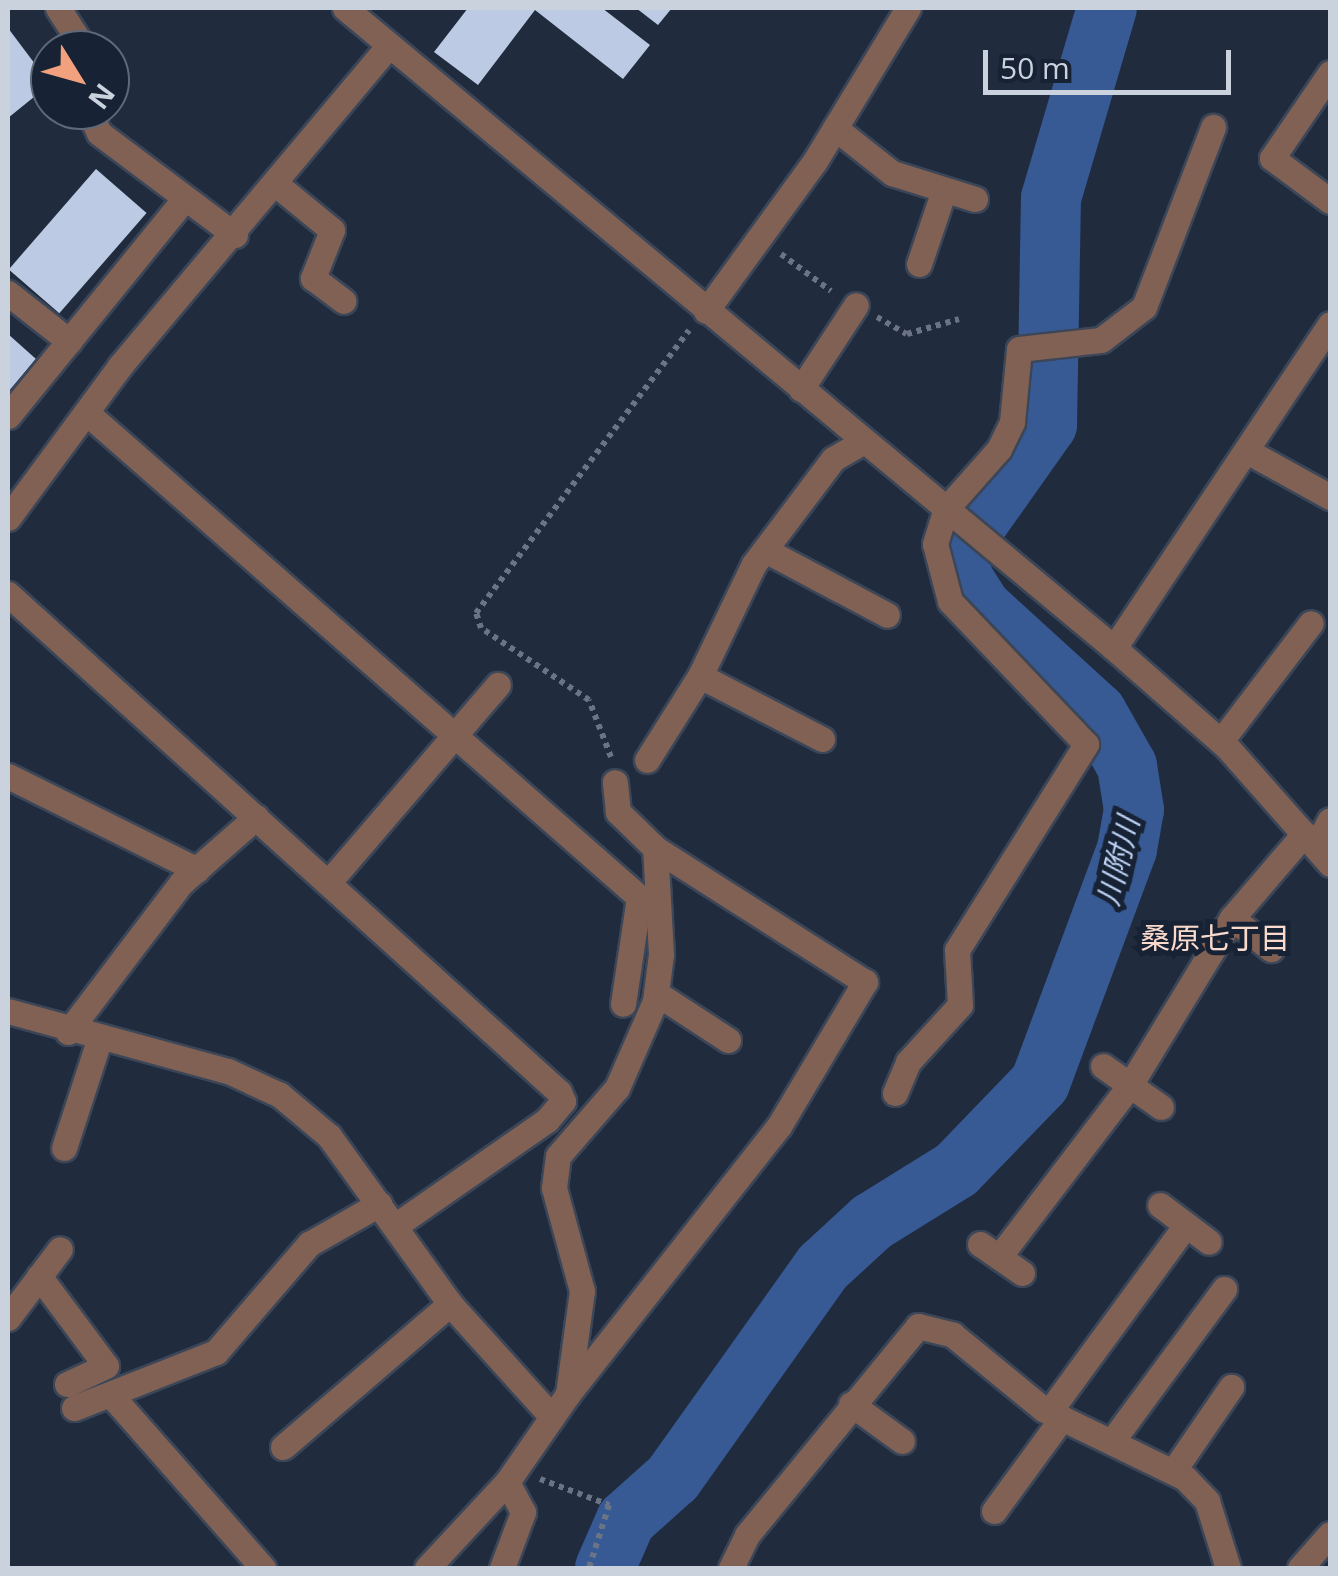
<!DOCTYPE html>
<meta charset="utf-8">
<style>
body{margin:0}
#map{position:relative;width:1338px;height:1576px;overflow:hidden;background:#202b3e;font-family:"Open Sans","Noto Sans JP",sans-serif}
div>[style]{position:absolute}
.river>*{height:60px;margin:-30px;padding:0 30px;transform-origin:30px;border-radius:30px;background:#375994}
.building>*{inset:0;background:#bccbe3;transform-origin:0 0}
.path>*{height:6px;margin-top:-3px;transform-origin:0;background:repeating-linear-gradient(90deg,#6b7484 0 5px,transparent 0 10px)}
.roads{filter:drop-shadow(2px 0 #3b4658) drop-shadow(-2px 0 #3b4658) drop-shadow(0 2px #3b4658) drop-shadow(0 -2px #3b4658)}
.minor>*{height:25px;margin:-12.5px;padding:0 12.5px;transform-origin:12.5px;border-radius:12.5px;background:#816153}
span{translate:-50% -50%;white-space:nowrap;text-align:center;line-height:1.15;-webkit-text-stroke:10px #172234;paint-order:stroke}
.water-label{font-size:30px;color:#bcd1f4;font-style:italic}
.neighbourhood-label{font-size:30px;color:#f9dacc}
.frame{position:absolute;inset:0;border:10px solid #cad2de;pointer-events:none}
.north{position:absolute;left:30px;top:30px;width:100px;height:100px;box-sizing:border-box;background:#172234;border:2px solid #5f6878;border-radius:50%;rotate:127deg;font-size:28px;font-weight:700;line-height:40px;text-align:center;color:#cad2de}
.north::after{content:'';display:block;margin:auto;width:35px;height:45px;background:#f1a17d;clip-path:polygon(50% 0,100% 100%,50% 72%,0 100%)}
.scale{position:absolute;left:983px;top:50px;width:248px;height:45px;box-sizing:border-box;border:5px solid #cad2de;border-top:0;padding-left:12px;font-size:30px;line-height:35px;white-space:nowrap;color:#cad2de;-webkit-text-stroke:8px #172234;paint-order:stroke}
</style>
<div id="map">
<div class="river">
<i style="left:605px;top:1568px;width:52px;rotate:-66.4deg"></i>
<i style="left:626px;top:1520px;width:63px;rotate:-41.8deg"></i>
<i style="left:673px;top:1478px;width:259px;rotate:-54.6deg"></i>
<i style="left:823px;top:1267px;width:67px;rotate:-42.6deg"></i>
<i style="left:872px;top:1222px;width:99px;rotate:-31.8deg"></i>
<i style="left:956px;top:1170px;width:121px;rotate:-46deg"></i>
<i style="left:1040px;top:1083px;width:250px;rotate:-69.6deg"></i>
<i style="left:1127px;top:849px;width:40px;rotate:-80deg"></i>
<i style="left:1134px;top:810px;width:45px;rotate:-99deg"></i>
<i style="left:1127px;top:766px;width:61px;rotate:-119.5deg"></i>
<i style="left:1097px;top:713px;width:157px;rotate:-137.6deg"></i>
<i style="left:981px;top:607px;width:38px;rotate:-122deg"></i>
<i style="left:961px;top:575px;width:30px;rotate:-88deg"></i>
<i style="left:962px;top:545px;width:147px;rotate:-54.7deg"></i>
<i style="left:1047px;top:425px;width:227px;rotate:-89deg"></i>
<i style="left:1051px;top:198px;width:198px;rotate:-73.6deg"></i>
</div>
<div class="building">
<i style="clip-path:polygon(468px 8px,602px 8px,650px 45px,623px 79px,535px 10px,478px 85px,434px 52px)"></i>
<i style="clip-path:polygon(636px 8px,672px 8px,658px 25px)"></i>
<i style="clip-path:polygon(8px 28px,50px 84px,8px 118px)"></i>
<i style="left:96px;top:169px;width:67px;height:133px;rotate:41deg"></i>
<i style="clip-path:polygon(8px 334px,36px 359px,8px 392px)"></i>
</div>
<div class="path">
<i style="left:781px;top:254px;width:62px;rotate:36.5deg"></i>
<i style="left:877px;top:317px;width:34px;rotate:30deg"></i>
<i style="left:907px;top:334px;width:54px;rotate:-16.1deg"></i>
<i style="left:611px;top:757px;width:61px;rotate:-111.1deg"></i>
<i style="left:589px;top:700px;width:130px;rotate:-146.3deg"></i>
<i style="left:481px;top:628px;width:16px;rotate:-108deg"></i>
<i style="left:476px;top:613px;width:354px;rotate:-53deg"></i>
<i style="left:540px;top:1479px;width:74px;rotate:20.6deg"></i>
<i style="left:609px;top:1505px;width:66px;rotate:107.6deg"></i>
</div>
<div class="roads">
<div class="minor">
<i style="left:58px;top:8px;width:50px;rotate:57.3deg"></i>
<i style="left:345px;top:8px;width:1000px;rotate:39.77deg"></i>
<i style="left:1114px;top:648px;width:150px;rotate:41.2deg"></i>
<i style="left:1227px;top:747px;width:156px;rotate:48.6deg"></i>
<i style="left:1330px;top:73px;width:103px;rotate:124.3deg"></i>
<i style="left:1272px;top:158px;width:72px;rotate:36.6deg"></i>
<i style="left:88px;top:110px;width:25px;rotate:64deg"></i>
<i style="left:99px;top:133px;width:170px;rotate:36.9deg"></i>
<i style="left:835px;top:128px;width:73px;rotate:38.3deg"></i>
<i style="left:892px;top:173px;width:87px;rotate:17.4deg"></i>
<i style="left:277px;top:185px;width:71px;rotate:39.3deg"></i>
<i style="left:332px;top:230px;width:52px;rotate:111.6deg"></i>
<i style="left:313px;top:278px;width:38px;rotate:37deg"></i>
<i style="left:919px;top:264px;width:78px;rotate:-71.3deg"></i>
<i style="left:8px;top:293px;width:78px;rotate:38.2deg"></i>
<i style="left:706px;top:311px;width:185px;rotate:-54deg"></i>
<i style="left:815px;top:161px;width:179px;rotate:-58.7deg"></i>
<i style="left:801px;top:389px;width:100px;rotate:-56.8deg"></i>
<i style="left:88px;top:414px;width:733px;rotate:41.24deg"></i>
<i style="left:639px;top:897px;width:108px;rotate:98.5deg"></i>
<i style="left:8px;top:416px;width:281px;rotate:-50.9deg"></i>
<i style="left:1247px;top:451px;width:95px;rotate:29deg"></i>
<i style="left:8px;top:518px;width:189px;rotate:-53.6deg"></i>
<i style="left:120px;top:366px;width:412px;rotate:-50deg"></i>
<i style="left:765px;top:550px;width:138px;rotate:28deg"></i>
<i style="left:8px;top:594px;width:743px;rotate:42.11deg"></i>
<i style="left:559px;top:1092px;width:10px;rotate:66deg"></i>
<i style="left:563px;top:1101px;width:25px;rotate:130deg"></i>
<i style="left:547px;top:1120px;width:185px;rotate:145.1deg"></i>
<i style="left:1114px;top:648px;width:389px;rotate:-56.3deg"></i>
<i style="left:822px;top:739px;width:137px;rotate:-152.7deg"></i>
<i style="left:700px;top:676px;width:124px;rotate:-64.3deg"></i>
<i style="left:754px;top:564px;width:131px;rotate:-53deg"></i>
<i style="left:833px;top:459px;width:36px;rotate:-30deg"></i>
<i style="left:1221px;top:741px;width:148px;rotate:-52.7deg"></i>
<i style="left:647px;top:760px;width:99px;rotate:-57.8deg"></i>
<i style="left:8px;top:776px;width:211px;rotate:26.4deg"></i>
<i style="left:1316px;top:847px;width:30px;rotate:-63deg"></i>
<i style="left:328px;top:883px;width:261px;rotate:-49.4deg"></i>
<i style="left:1232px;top:918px;width:50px;rotate:38.5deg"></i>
<i style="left:656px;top:993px;width:86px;rotate:33.1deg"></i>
<i style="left:8px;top:1011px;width:228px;rotate:15.3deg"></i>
<i style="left:228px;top:1071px;width:57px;rotate:24.8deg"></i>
<i style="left:280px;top:1095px;width:64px;rotate:39.9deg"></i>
<i style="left:329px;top:1136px;width:207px;rotate:54.2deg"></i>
<i style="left:450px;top:1304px;width:152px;rotate:47.9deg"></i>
<i style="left:68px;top:1032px;width:187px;rotate:-52.8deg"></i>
<i style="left:181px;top:883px;width:100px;rotate:-41.3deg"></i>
<i style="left:1103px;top:1066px;width:71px;rotate:35.3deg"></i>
<i style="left:895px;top:1093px;width:34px;rotate:-67deg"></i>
<i style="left:908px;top:1062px;width:77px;rotate:-47.6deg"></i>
<i style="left:960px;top:1005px;width:55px;rotate:-93.1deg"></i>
<i style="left:957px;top:950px;width:243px;rotate:-57.9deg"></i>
<i style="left:1086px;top:744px;width:197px;rotate:-133.6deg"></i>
<i style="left:950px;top:601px;width:59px;rotate:-104.7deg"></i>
<i style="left:935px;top:544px;width:37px;rotate:-73deg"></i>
<i style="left:946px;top:509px;width:80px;rotate:-48.5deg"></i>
<i style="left:999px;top:449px;width:30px;rotate:-64deg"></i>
<i style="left:1012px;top:422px;width:73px;rotate:-84.5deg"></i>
<i style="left:1019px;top:349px;width:82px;rotate:-6.3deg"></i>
<i style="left:1101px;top:340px;width:54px;rotate:-37.5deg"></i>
<i style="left:1144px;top:307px;width:193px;rotate:-69deg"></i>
<i style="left:64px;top:1148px;width:114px;rotate:-72deg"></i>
<i style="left:1160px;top:1205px;width:61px;rotate:37.1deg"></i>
<i style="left:980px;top:1244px;width:51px;rotate:34.6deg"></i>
<i style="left:999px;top:1257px;width:216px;rotate:-52.7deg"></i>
<i style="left:1130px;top:1085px;width:196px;rotate:-58.6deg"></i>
<i style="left:1232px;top:918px;width:111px;rotate:-49.4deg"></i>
<i style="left:39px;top:1276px;width:112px;rotate:53.3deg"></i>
<i style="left:106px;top:1366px;width:43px;rotate:155.2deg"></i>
<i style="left:8px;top:1318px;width:86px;rotate:-53deg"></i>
<i style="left:110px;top:1394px;width:232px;rotate:48.7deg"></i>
<i style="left:568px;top:1394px;width:341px;rotate:-51.8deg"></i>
<i style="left:779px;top:1126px;width:168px;rotate:-59.2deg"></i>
<i style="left:865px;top:982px;width:249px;rotate:-147.5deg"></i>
<i style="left:851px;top:1404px;width:63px;rotate:36deg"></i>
<i style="left:74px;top:1408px;width:153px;rotate:-21.5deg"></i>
<i style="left:216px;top:1352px;width:143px;rotate:-49.3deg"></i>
<i style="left:309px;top:1244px;width:81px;rotate:-29.7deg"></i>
<i style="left:1049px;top:1412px;width:232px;rotate:-53.8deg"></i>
<i style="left:1115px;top:1437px;width:184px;rotate:-53.6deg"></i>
<i style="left:283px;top:1447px;width:220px;rotate:-40.6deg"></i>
<i style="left:1174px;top:1470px;width:101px;rotate:-55.5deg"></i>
<i style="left:994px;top:1511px;width:115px;rotate:-53.8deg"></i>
<i style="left:427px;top:1568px;width:117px;rotate:-47.1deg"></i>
<i style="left:507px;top:1482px;width:107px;rotate:-55.3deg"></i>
<i style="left:568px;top:1394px;width:104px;rotate:-82.3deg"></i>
<i style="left:582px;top:1291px;width:107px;rotate:-105.2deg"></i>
<i style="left:554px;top:1188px;width:32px;rotate:-83deg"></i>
<i style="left:558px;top:1156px;width:90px;rotate:-49.1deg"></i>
<i style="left:617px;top:1088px;width:95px;rotate:-66.4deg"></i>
<i style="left:655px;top:1001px;width:47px;rotate:-82.7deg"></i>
<i style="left:661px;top:954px;width:106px;rotate:-93.2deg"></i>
<i style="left:655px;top:848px;width:52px;rotate:-135.8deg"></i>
<i style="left:618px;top:812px;width:30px;rotate:-96deg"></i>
<i style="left:502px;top:1568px;width:60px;rotate:-69.4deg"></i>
<i style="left:523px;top:1512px;width:34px;rotate:-118deg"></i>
<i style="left:731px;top:1568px;width:37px;rotate:-64deg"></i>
<i style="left:747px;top:1535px;width:270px;rotate:-50.7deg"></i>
<i style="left:918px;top:1326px;width:36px;rotate:14deg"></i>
<i style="left:953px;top:1335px;width:117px;rotate:39.4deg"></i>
<i style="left:1043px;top:1409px;width:158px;rotate:25.9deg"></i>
<i style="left:1185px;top:1478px;width:32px;rotate:46deg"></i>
<i style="left:1207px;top:1501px;width:70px;rotate:72.6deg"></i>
<i style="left:1300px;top:1568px;width:45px;rotate:-48.6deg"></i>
</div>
</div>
<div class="water-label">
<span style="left:1118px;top:861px;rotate:-76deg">川附川</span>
</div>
<div class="neighbourhood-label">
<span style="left:1215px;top:938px">桑原七丁目</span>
</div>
<div class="frame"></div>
<div class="north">N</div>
<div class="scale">50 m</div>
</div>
